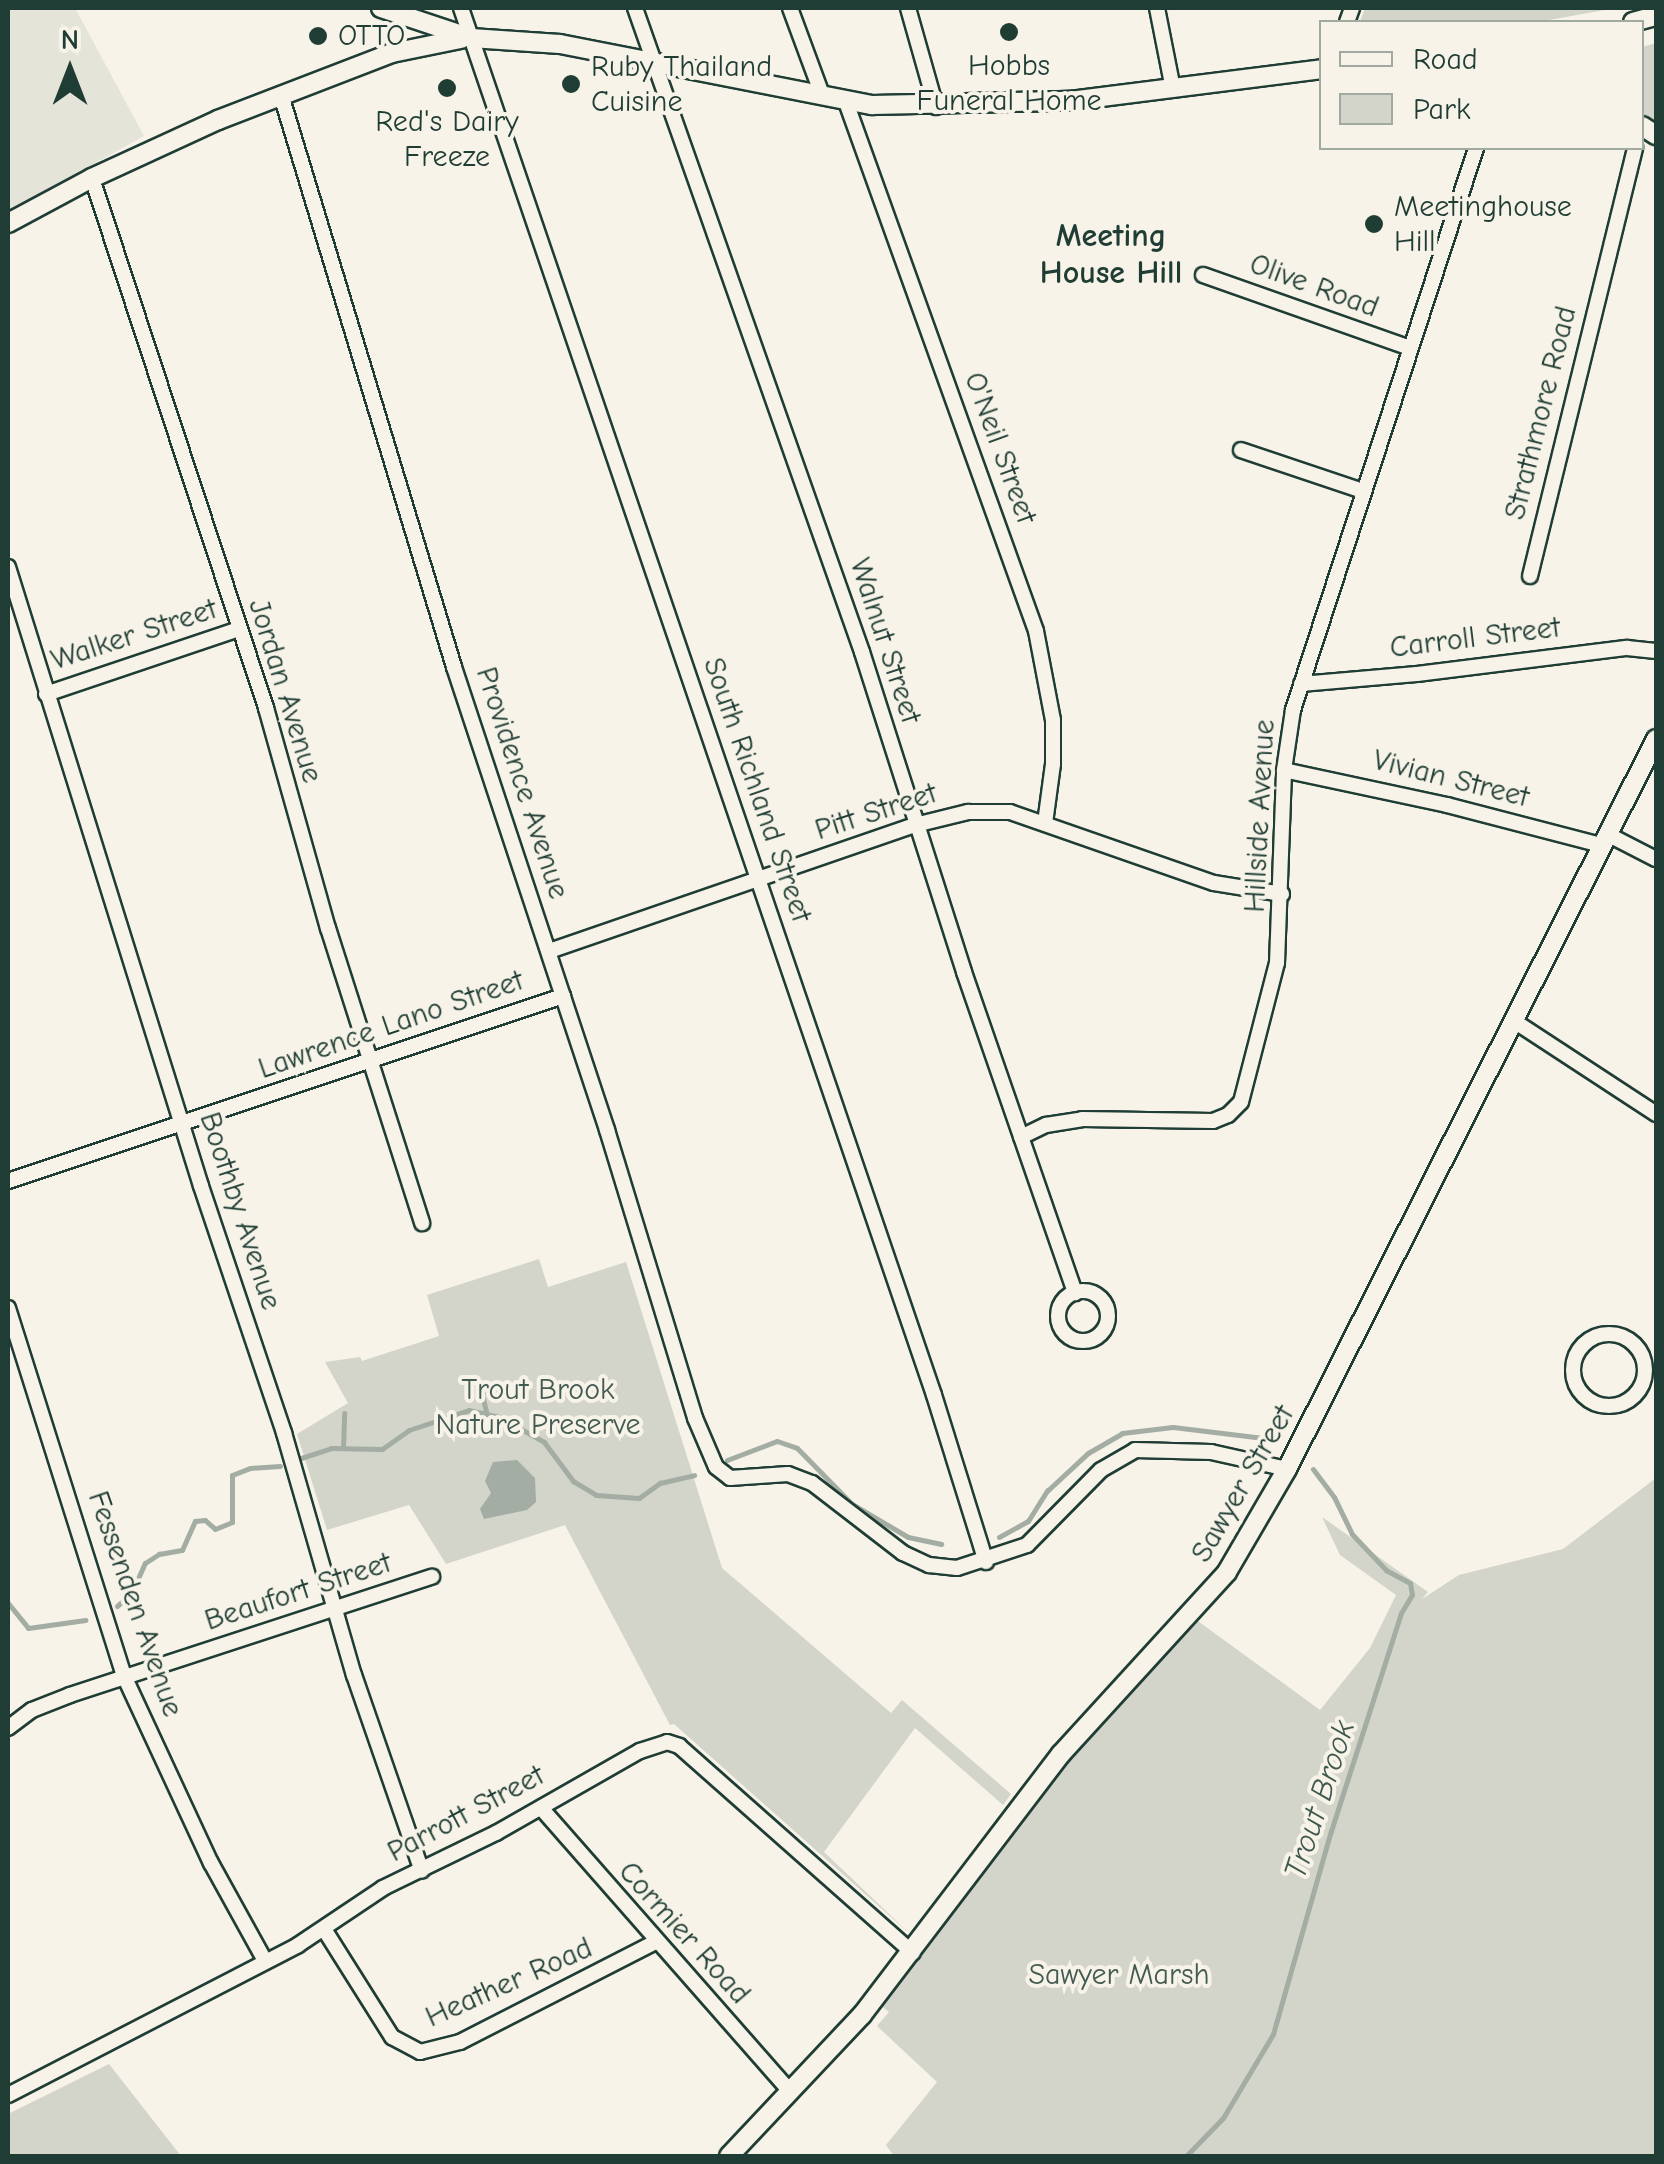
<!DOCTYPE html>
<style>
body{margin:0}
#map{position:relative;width:1664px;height:2164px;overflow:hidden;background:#f7f3e8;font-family:"Comic Neue",sans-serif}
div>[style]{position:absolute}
.built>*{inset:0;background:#e5e4d9}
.green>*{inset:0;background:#d3d5ca}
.water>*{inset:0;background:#a4ada3}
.stream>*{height:5px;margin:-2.5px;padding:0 2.5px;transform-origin:2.5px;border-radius:2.5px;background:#a4ada3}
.roads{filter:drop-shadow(2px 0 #1f3d34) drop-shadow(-2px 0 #1f3d34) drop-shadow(0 2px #1f3d34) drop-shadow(0 -2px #1f3d34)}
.street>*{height:14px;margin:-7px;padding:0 7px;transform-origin:7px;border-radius:7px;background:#f7f3e8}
.street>.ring{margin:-7px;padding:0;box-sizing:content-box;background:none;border:14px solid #f7f3e8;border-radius:50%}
.secondary>*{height:18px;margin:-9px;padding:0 9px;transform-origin:9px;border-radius:9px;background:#f7f3e8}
.dots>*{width:28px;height:28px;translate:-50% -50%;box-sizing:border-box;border:5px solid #f7f3e8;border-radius:50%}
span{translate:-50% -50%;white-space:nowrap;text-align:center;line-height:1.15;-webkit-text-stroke:8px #f7f3e8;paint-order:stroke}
.poi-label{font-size:30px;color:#1f3d34}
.left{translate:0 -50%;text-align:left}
.street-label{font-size:30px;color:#1f3d34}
.park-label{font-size:30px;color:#435b52}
.neighbourhood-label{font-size:32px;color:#1f3d34;font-weight:700}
.water-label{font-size:32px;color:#405950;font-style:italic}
.frame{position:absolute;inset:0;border:10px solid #1f3d34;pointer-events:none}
.legend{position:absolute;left:1319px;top:20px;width:325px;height:130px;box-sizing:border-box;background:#f7f3e8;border:2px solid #a1aaa0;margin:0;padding:12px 18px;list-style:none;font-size:30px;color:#1f3d34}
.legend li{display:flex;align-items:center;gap:20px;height:50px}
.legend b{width:50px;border:2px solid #a1aaa0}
.north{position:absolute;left:20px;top:20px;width:100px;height:100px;-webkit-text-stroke:8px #f7f3e8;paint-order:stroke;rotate:0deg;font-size:28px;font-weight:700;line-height:40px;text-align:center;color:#1f3d34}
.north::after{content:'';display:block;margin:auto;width:35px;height:45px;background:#1f3d34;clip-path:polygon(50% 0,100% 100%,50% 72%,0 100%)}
</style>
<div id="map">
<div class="built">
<i style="clip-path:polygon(8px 8px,75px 8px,144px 136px,8px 211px)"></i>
</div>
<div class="green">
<i style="clip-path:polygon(1365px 8px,1616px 8px,1538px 22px,1360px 22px)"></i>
<i style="clip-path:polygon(1656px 43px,1656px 122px,1642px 113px,1642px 47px)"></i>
<i style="clip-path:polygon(539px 1259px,548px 1287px,626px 1262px,722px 1568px,891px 1713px,902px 1700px,1011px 1794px,1003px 1805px,915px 1728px,824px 1852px,909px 1933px,674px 1724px,670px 1725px,565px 1525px,446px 1564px,409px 1505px,327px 1530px,297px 1434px,348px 1403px,325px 1362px,360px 1357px,362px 1361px,439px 1336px,427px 1295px)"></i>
<i style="clip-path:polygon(1656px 1478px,1656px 2156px,894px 2156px,886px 2145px,937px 2082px,877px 2026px,889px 2012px,874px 2000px,1020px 1805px,1191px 1616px,1320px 1710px,1370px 1648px,1396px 1595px,1340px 1555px,1322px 1517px,1428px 1592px,1422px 1599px,1459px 1575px,1563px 1549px)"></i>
<i style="clip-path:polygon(109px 2064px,181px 2156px,8px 2156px,8px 2114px)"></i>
</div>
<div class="water">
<i style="clip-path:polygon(517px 1460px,535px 1478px,536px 1502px,527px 1510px,484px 1519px,480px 1509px,491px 1493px,485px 1481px,493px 1462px)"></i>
</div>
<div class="stream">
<i style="left:486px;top:1411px;width:16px;rotate:-104deg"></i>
<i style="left:482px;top:1395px;width:13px;rotate:-61deg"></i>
<i style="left:343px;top:1448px;width:35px;rotate:-88deg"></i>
<i style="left:298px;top:1459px;width:35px;rotate:-18deg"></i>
<i style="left:331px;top:1448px;width:51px;rotate:1.1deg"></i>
<i style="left:382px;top:1449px;width:33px;rotate:-35deg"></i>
<i style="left:409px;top:1430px;width:63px;rotate:-18.4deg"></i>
<i style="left:469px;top:1410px;width:32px;rotate:13deg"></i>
<i style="left:500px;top:1417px;width:51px;rotate:29.6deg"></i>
<i style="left:544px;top:1442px;width:49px;rotate:53.4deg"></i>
<i style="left:573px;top:1481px;width:27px;rotate:31deg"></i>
<i style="left:596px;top:1495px;width:43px;rotate:4deg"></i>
<i style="left:639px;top:1498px;width:26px;rotate:-36deg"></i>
<i style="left:660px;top:1483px;width:35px;rotate:-13deg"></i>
<i style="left:727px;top:1460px;width:53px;rotate:-20.8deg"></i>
<i style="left:777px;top:1441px;width:21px;rotate:19deg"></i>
<i style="left:797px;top:1448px;width:78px;rotate:45.5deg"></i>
<i style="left:852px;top:1504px;width:65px;rotate:30.5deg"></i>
<i style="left:908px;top:1537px;width:34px;rotate:12deg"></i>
<i style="left:999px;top:1537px;width:33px;rotate:-29deg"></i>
<i style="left:1028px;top:1521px;width:36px;rotate:-58deg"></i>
<i style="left:1047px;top:1491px;width:56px;rotate:-42.8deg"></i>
<i style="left:1088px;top:1453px;width:39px;rotate:-30deg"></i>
<i style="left:1122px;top:1433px;width:51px;rotate:-6.7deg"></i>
<i style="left:1173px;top:1427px;width:100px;rotate:6.9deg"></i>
<i style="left:8px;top:1603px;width:32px;rotate:51deg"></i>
<i style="left:28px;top:1628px;width:58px;rotate:-8deg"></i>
<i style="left:117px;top:1606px;width:18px;rotate:-41deg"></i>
<i style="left:131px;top:1594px;width:34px;rotate:-66deg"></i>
<i style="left:145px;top:1563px;width:17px;rotate:-33deg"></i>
<i style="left:159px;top:1554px;width:23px;rotate:-10deg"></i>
<i style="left:182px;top:1550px;width:32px;rotate:-66deg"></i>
<i style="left:195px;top:1521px;width:10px;rotate:-6deg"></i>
<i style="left:205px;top:1520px;width:13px;rotate:42deg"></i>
<i style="left:215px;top:1529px;width:18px;rotate:-22deg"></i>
<i style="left:232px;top:1522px;width:47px;rotate:-90deg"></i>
<i style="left:232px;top:1475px;width:19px;rotate:-21deg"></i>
<i style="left:250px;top:1468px;width:30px;rotate:-4deg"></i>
<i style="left:1186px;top:2156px;width:53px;rotate:-45.8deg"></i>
<i style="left:1223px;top:2118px;width:98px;rotate:-59.2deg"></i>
<i style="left:1273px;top:2034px;width:211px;rotate:-74.1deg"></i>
<i style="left:1331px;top:1831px;width:229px;rotate:-72.2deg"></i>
<i style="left:1401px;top:1613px;width:21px;rotate:-59deg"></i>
<i style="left:1412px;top:1595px;width:12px;rotate:-99deg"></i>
<i style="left:1410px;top:1583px;width:27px;rotate:-152deg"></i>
<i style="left:1386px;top:1570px;width:50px;rotate:-133.4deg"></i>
<i style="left:1352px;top:1534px;width:41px;rotate:-115.9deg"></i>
<i style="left:1334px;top:1497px;width:35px;rotate:-127deg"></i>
</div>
<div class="roads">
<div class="street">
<i style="left:461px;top:8px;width:1465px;rotate:71.17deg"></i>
<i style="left:934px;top:1395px;width:175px;rotate:72.7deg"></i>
<i style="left:635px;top:8px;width:683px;rotate:70.58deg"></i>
<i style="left:862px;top:652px;width:336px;rotate:72.3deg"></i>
<i style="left:964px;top:972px;width:340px;rotate:70.9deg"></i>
<i style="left:790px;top:8px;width:95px;rotate:69.7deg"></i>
<i style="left:908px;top:8px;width:103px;rotate:74.2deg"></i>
<i style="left:1157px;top:8px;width:83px;rotate:78.8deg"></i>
<i style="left:1347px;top:22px;width:15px;rotate:-70deg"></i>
<i style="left:281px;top:95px;width:598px;rotate:73.17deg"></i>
<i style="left:454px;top:667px;width:488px;rotate:71.7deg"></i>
<i style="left:607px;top:1130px;width:301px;rotate:73deg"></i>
<i style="left:695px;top:1418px;width:53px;rotate:66.8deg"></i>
<i style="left:716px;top:1467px;width:18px;rotate:38deg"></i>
<i style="left:730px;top:1478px;width:58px;rotate:-3.9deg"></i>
<i style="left:788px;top:1474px;width:26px;rotate:21deg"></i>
<i style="left:812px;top:1483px;width:115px;rotate:37.6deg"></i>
<i style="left:903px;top:1553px;width:29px;rotate:25deg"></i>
<i style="left:929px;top:1565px;width:28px;rotate:6deg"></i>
<i style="left:957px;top:1568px;width:74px;rotate:-18.2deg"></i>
<i style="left:1027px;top:1545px;width:105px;rotate:-45.4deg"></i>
<i style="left:1101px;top:1470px;width:39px;rotate:-30deg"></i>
<i style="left:1135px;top:1450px;width:76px;rotate:1.5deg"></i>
<i style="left:1211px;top:1452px;width:78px;rotate:12.6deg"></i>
<i style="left:846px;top:102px;width:562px;rotate:70.24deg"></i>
<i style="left:1036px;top:631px;width:91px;rotate:79.2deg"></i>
<i style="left:1053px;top:720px;width:44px;rotate:90deg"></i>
<i style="left:1053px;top:764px;width:60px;rotate:97.7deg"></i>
<i style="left:92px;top:178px;width:558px;rotate:71.82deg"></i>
<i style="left:266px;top:708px;width:229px;rotate:74.3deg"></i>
<i style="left:328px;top:928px;width:310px;rotate:72.3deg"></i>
<i style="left:1203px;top:275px;width:216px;rotate:19.4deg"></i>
<i style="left:1241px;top:450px;width:129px;rotate:18.6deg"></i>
<i style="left:8px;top:567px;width:648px;rotate:72.68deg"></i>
<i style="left:201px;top:1186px;width:261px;rotate:71.4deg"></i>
<i style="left:284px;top:1433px;width:252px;rotate:73.9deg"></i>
<i style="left:354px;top:1675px;width:207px;rotate:70.9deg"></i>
<i style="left:1530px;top:576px;width:441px;rotate:-76.2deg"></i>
<i style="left:1301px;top:684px;width:116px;rotate:-4.9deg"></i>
<i style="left:1417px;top:674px;width:212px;rotate:-7.1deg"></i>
<i style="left:1627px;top:648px;width:29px;rotate:6deg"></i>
<i style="left:46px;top:694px;width:204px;rotate:-18.6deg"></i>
<i style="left:1284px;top:770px;width:167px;rotate:12.1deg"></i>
<i style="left:1447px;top:805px;width:162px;rotate:14.6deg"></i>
<i style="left:1609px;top:835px;width:53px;rotate:27.1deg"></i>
<i style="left:549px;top:951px;width:387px;rotate:-19deg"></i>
<i style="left:915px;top:825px;width:55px;rotate:-13.8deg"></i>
<i style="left:968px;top:812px;width:42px"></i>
<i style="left:1010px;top:812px;width:216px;rotate:19.2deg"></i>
<i style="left:1214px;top:883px;width:69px;rotate:9.2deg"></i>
<i style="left:1514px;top:1021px;width:170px;rotate:33.2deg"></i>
<i style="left:1021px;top:1137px;width:28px;rotate:-26deg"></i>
<i style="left:1046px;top:1125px;width:36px;rotate:-9deg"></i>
<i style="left:1082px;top:1119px;width:131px;rotate:0.9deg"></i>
<i style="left:1213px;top:1121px;width:16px;rotate:-22deg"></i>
<i style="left:1228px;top:1115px;width:18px;rotate:-45deg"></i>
<i style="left:1241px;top:1102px;width:144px;rotate:-75.5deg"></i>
<i style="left:1277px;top:963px;width:193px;rotate:-87.9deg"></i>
<i style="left:1284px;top:770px;width:61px;rotate:-81.5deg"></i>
<i style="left:1293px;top:710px;width:591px;rotate:-71.96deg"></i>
<i style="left:8px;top:1181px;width:585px;rotate:-18.43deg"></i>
<i class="ring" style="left:1058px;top:1291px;width:36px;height:36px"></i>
<i style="left:8px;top:1308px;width:388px;rotate:72.5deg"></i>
<i style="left:125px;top:1678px;width:204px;rotate:65.1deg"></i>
<i style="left:211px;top:1863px;width:112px;rotate:61.1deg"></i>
<i class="ring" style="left:1573px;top:1334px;width:58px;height:58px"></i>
<i style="left:8px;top:1728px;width:30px;rotate:-37deg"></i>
<i style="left:32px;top:1710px;width:41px;rotate:-21.5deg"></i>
<i style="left:70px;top:1695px;width:381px;rotate:-18.1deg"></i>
<i style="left:541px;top:1808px;width:377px;rotate:48.7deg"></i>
<i style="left:324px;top:1929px;width:128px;rotate:57.8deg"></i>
<i style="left:392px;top:2037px;width:32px;rotate:28deg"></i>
<i style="left:420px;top:2052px;width:41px;rotate:-14deg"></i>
<i style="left:460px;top:2042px;width:219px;rotate:-27.1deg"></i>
<i style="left:8px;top:2095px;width:326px;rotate:-27.3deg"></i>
<i style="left:298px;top:1945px;width:102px;rotate:-33.8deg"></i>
<i style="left:383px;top:1888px;width:126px;rotate:-26deg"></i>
<i style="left:496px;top:1833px;width:166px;rotate:-29.7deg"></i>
<i style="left:640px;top:1751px;width:28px;rotate:-18deg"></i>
<i style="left:667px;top:1742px;width:13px;rotate:18deg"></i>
<i style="left:679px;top:1746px;width:312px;rotate:41.5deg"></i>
</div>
<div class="secondary">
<i style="left:381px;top:8px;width:95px;rotate:18.4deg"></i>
<i style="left:471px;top:38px;width:89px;rotate:3.9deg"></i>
<i style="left:560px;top:44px;width:318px;rotate:11.1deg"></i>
<i style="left:872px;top:105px;width:198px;rotate:-1.2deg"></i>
<i style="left:1070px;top:101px;width:254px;rotate:-7.2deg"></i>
<i style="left:1633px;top:22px;width:24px;rotate:-15deg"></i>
<i style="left:1642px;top:126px;width:17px;rotate:33deg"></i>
<i style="left:8px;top:223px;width:95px;rotate:-28.2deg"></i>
<i style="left:92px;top:178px;width:139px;rotate:-24.7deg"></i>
<i style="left:218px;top:120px;width:186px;rotate:-21.1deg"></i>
<i style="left:392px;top:53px;width:70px;rotate:-11.5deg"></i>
<i style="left:729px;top:2156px;width:194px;rotate:-46.7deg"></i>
<i style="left:862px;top:2015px;width:328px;rotate:-52.7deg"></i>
<i style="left:1061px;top:1754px;width:246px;rotate:-47.6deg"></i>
<i style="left:1227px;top:1572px;width:119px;rotate:-59.8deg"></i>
<i style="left:1287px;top:1469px;width:818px;rotate:-63.18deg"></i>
</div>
</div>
<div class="dots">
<i style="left:1009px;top:32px;background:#1f3d34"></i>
<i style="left:318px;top:36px;background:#1f3d34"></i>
<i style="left:571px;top:84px;background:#1f3d34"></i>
<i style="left:447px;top:88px;background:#1f3d34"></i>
<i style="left:1374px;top:224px;background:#1f3d34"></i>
</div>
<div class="poi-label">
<span class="left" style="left:338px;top:36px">OTTO</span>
<span style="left:1009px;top:83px">Hobbs<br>Funeral Home</span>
<span class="left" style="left:591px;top:84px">Ruby Thailand<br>Cuisine</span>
<span style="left:447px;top:139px">Red's Dairy<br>Freeze</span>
<span class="left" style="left:1394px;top:224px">Meetinghouse<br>Hill</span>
</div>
<div class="street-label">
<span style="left:1314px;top:286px;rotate:20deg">Olive Road</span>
<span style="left:1541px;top:413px;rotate:-76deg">Strathmore Road</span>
<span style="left:1000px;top:448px;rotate:70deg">O'Neil Street</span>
<span style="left:134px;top:635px;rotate:-18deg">Walker Street</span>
<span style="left:1475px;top:638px;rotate:-7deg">Carroll Street</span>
<span style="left:885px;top:641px;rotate:72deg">Walnut Street</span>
<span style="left:285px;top:691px;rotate:73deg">Jordan Avenue</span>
<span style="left:1451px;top:779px;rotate:14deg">Vivian Street</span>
<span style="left:522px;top:783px;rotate:72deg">Providence Avenue</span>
<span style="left:757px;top:790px;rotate:71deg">South Richland Street</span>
<span style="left:876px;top:812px;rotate:-18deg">Pitt Street</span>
<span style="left:1260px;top:816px;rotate:-87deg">Hillside Avenue</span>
<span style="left:391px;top:1025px;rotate:-19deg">Lawrence Lano Street</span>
<span style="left:240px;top:1211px;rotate:72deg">Boothby Avenue</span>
<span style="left:1243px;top:1484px;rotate:-60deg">Sawyer Street</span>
<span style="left:298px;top:1592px;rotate:-18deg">Beaufort Street</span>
<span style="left:135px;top:1604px;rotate:71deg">Fessenden Avenue</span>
<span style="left:466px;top:1814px;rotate:-28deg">Parrott Street</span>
<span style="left:684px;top:1933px;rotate:48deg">Cormier Road</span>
<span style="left:509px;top:1983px;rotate:-24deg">Heather Road</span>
</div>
<div class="park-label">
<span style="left:538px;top:1407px">Trout Brook<br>Nature Preserve</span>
<span style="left:1119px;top:1975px">Sawyer Marsh</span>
</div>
<div class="neighbourhood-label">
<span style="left:1111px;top:255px">Meeting<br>House Hill</span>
</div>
<div class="water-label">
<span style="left:1320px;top:1800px;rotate:-72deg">Trout Brook</span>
</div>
<div class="frame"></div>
<ul class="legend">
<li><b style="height:12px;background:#f7f3e8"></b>Road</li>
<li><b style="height:28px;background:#d3d5ca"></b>Park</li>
</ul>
<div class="north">N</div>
</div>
